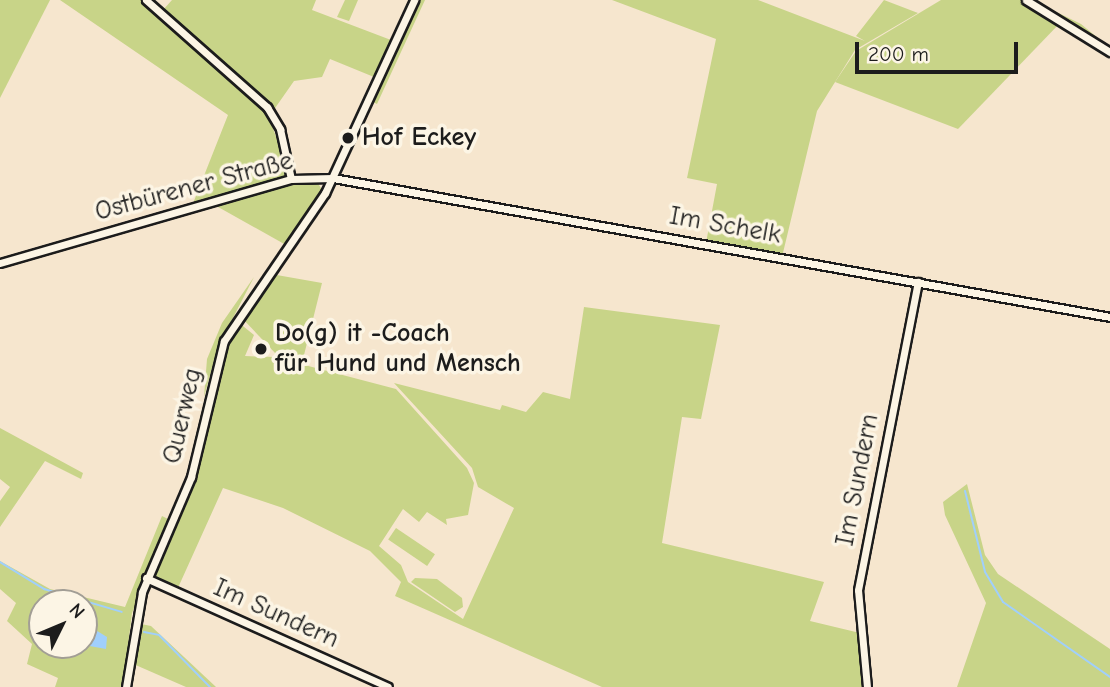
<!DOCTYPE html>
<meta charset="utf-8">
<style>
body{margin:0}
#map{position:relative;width:1110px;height:687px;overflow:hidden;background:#f6e6ce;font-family:"Comic Neue",sans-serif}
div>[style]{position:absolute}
.green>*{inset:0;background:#c8d488;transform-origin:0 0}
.water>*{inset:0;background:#a0cffc}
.stream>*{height:2px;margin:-1px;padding:0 1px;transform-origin:1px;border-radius:1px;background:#a0cffc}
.roads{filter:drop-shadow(2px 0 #1c1c1c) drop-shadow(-2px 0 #1c1c1c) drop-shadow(0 2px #1c1c1c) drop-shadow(0 -2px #1c1c1c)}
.minor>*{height:7px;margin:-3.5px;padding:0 3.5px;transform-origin:3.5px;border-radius:3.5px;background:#fcf5e5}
.dots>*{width:19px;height:19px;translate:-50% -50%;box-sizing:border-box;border:4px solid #fcf5e5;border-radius:50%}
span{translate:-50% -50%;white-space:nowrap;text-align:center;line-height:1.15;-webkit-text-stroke:7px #fcf5e5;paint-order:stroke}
.poi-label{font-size:26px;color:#1c1c1c;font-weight:700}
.left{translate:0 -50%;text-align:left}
.street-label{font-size:26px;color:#1c1c1c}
.north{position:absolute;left:28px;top:589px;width:70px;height:70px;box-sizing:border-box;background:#fcf5e5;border:2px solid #a29e95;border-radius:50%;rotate:47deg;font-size:19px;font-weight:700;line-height:28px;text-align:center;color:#1c1c1c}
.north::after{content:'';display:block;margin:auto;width:24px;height:32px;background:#1c1c1c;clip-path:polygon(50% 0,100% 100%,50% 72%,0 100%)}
.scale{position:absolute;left:855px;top:42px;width:163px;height:32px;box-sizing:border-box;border:4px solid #1c1c1c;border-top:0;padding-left:9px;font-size:21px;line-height:24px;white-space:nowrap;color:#1c1c1c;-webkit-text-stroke:5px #fcf5e5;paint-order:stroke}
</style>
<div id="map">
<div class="green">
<i style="clip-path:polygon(0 0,50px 0,0 98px)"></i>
<i style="clip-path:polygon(60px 0,145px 0,266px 109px,288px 170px,282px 180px,192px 206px,228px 115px)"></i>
<i style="clip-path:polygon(172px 0,316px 0,312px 10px,391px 40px,374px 77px,330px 59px,322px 77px,294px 81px,273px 111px,163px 10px)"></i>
<i style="clip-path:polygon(345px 0,358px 0,349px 21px,337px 17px)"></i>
<i style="clip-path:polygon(419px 0,425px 0,377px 104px,371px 101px)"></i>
<i style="clip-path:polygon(612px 0,758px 0,865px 41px,856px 36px,884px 0,918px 13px,855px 50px,817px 111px,782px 257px,706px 243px,717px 184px,687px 178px,716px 39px)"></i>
<i style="clip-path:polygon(941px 0,1021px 0,1060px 23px,958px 129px,835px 82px,856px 51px)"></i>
<i style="clip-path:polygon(1032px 0,1081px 24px,1110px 48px,1099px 39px)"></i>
<i style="clip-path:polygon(316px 180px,322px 190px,286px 245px,211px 203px)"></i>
<i style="clip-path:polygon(271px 274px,322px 283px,302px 363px,276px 354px,241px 317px)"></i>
<i style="clip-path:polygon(254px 277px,218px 347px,204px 397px,207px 359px,222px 323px)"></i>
<i style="clip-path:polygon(584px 307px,720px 325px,701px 419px,682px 417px,662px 543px,824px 582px,810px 621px,860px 633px,867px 687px,602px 687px,395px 596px,401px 582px,370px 551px,283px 508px,223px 488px,177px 590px,151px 575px,195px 478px,220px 366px,238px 322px,254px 335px,245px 356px,274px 357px,396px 389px,467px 468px,474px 483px,468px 515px,446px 519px,447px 525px,427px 512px,419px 522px,403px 509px,379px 546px,401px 565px,408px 582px,463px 619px,514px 508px,478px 487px,472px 468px,394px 383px,500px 410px,502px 405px,526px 412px,543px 392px,570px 399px)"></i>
<i style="clip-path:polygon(0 428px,83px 473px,81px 479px,45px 461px,0 527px,0 501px,10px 487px,0 479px)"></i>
<i style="clip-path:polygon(967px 484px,985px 555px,998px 574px,1110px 649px,1110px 687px,957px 687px,986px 603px,945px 515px,943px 502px)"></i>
<i style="clip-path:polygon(evenodd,162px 516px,170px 520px,132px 613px,123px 687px,55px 687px,58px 678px,27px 664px,32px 644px,7px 621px,16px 603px,0 589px,0 561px,50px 589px,125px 607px,162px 516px,42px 603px,84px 603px,84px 645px,42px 645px,42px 603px)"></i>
<i style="left:396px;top:528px;width:47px;height:14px;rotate:34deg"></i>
<i style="clip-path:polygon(415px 578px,437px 579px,462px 598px,463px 607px,455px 612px,411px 582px)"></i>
<i style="clip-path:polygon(136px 623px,151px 626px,216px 687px,186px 687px,131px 663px)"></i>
</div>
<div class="water">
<i style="clip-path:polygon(84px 623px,107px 637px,106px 649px,84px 645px)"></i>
</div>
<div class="stream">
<i style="left:965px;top:491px;width:83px;rotate:76.1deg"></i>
<i style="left:985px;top:572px;width:35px;rotate:59deg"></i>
<i style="left:1003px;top:602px;width:131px;rotate:35deg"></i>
<i style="left:0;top:562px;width:52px;rotate:31.5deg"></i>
<i style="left:44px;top:589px;width:81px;rotate:16.4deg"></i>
<i style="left:144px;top:632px;width:15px;rotate:11deg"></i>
<i style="left:159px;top:635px;width:73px;rotate:45.6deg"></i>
</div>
<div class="roads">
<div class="minor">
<i style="left:146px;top:0;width:162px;rotate:41.5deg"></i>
<i style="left:267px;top:107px;width:26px;rotate:59deg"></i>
<i style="left:280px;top:129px;width:51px;rotate:77.6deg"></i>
<i style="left:1026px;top:0;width:99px;rotate:31.8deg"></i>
<i style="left:0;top:263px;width:303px;rotate:-16.1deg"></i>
<i style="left:291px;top:179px;width:42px;rotate:-1.4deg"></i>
<i style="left:333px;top:178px;width:789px;rotate:10.14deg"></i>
<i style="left:146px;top:578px;width:265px;rotate:24.2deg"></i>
<i style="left:126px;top:687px;width:96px;rotate:-80.4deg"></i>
<i style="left:142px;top:592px;width:125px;rotate:-66.9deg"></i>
<i style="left:191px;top:477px;width:140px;rotate:-76.4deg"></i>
<i style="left:224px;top:341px;width:179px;rotate:-55.7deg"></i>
<i style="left:325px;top:193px;width:213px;rotate:-65.2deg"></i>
<i style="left:867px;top:687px;width:97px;rotate:-95.3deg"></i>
<i style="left:858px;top:590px;width:314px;rotate:-79deg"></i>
</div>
</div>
<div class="dots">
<i style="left:348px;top:138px;background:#1c1c1c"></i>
<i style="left:261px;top:349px;background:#1c1c1c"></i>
</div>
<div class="poi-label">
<span class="left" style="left:362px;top:138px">Hof Eckey</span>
<span class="left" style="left:275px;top:349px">Do(g) it -Coach<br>für Hund und Mensch</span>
</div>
<div class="street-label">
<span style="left:194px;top:187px;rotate:-15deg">Ostbürener Straße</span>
<span style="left:725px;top:226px;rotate:10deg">Im Schelk</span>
<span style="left:183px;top:416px;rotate:-77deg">Querweg</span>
<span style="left:858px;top:480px;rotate:-79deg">Im Sundern</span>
<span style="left:276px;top:614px;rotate:24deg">Im Sundern</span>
</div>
<div class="north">N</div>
<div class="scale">200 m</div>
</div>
